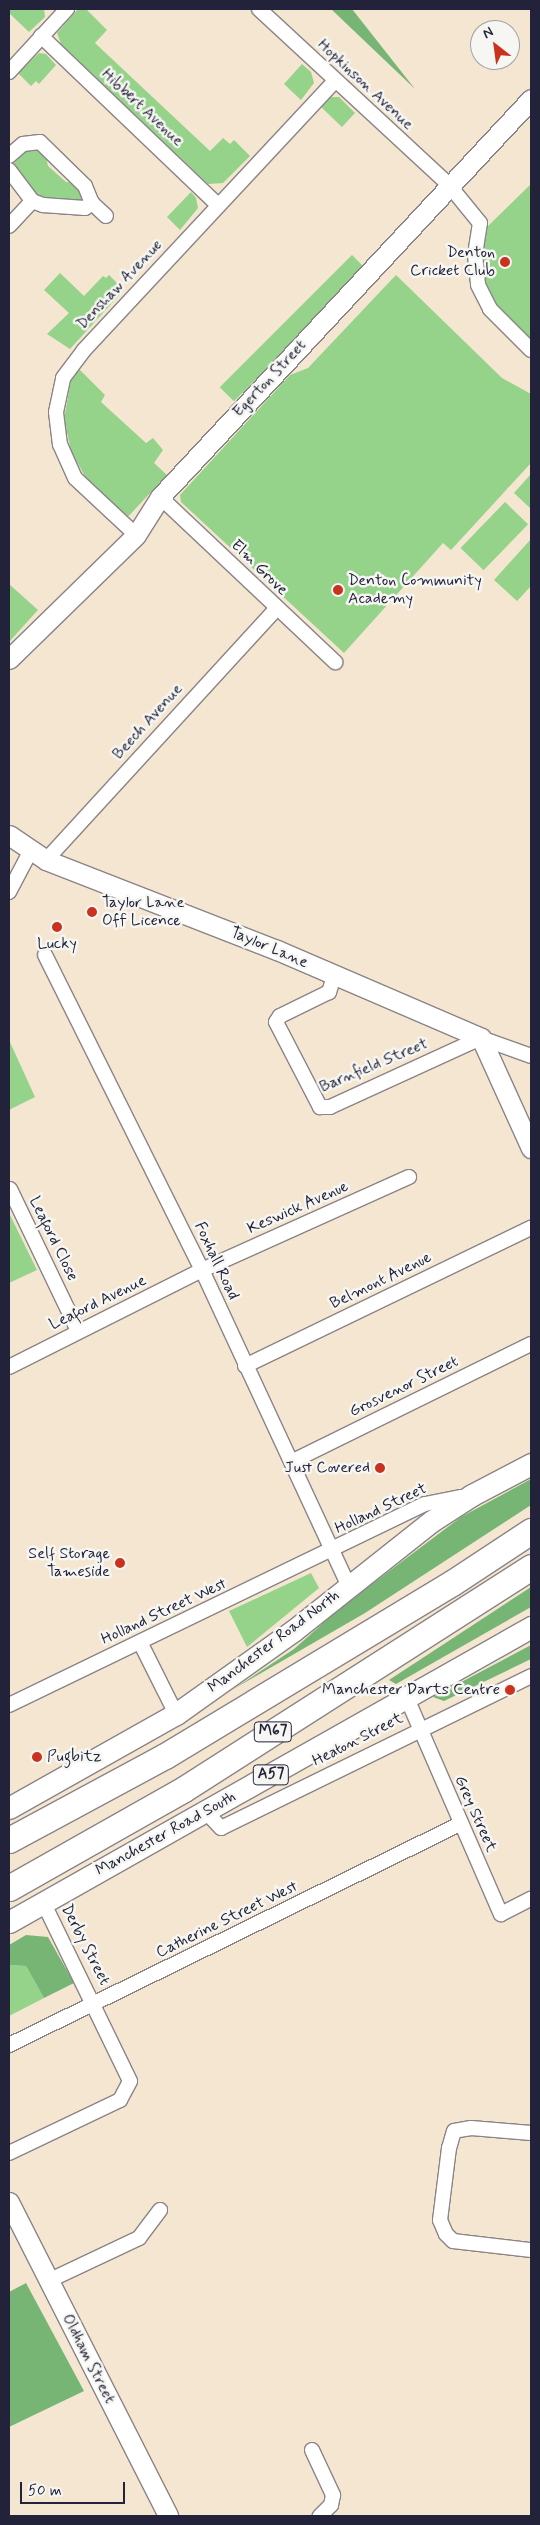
<!DOCTYPE html>
<style>
body{margin:0}
#map{position:relative;width:540px;height:2525px;overflow:hidden;background:#f4e6d1;font-family:Mynerve,sans-serif}
div>[style]{position:absolute}
.green>*{inset:0;background:#94d389;transform-origin:0 0}
.forest>*{inset:0;background:#77b575}
.roads{filter:drop-shadow(1px 0 #8b8486) drop-shadow(-1px 0 #8b8486) drop-shadow(0 1px #8b8486) drop-shadow(0 -1px #8b8486)}
.street>*{height:14px;margin:-7px;padding:0 7px;transform-origin:7px;border-radius:7px;background:#fff}
.secondary>*{height:19px;margin:-9.5px;padding:0 9.5px;transform-origin:9.5px;border-radius:9.5px;background:#fff}
.primary>*{height:21px;margin:-10.5px;padding:0 10.5px;transform-origin:10.5px;border-radius:10.5px;background:#fff}
.highway>*{height:25px;margin:-12.5px;padding:0 12.5px;transform-origin:12.5px;border-radius:12.5px;background:#fff}
.dots>*{width:14px;height:14px;translate:-50% -50%;box-sizing:border-box;border:2px solid #f6f6f2;border-radius:50%}
span{translate:-50% -50%;white-space:nowrap;text-align:center;line-height:1.15;-webkit-text-stroke:5px #f6f6f2;paint-order:stroke}
.shield-label span{padding:1px 4px;background:#f6f6f2;border:1px solid;border-radius:4px;-webkit-text-stroke-width:0}
.shield-label{font-size:15px;color:#22223b;font-weight:700}
.street-label{font-size:16px;color:#22223b}
.poi-label{font-size:16px;color:#22223b}
.right{translate:-100% -50%;text-align:right}
.left{translate:0 -50%;text-align:left}
.frame{position:absolute;inset:0;border:10px solid #22223b;pointer-events:none}
.north{position:absolute;left:470px;top:20px;width:50px;height:50px;box-sizing:border-box;background:#f6f6f2;border:1px solid #a1a1a9;border-radius:50%;rotate:330deg;font-size:14px;font-weight:700;line-height:20px;text-align:center;color:#22223b}
.north::after{content:'';display:block;margin:auto;width:18px;height:22px;background:#c8321e;clip-path:polygon(50% 0,100% 100%,50% 72%,0 100%)}
.scale{position:absolute;left:20px;top:2482px;width:105px;height:22px;box-sizing:border-box;border:2px solid #22223b;border-top:0;padding-left:6px;font-size:15px;line-height:18px;white-space:nowrap;color:#22223b;-webkit-text-stroke:4px #f6f6f2;paint-order:stroke}
</style>
<div id="map">
<div class="green">
<i style="clip-path:polygon(9px 9px,44px 9px,45px 17px,29px 32px,9px 13px)"></i>
<i style="clip-path:polygon(78px 9px,86px 9px,107px 30px,95px 43px,210px 151px,223px 138px,230px 144px,234px 140px,250px 156px,223px 183px,208px 184px,61px 44px,57px 33px)"></i>
<i style="clip-path:polygon(39px 53px,46px 54px,56px 65px,39px 84px,36px 81px,31px 86px,18px 73px)"></i>
<i style="clip-path:polygon(302px 64px,311px 72px,314px 83px,301px 100px,284px 84px)"></i>
<i style="clip-path:polygon(328px 97px,339px 97px,355px 113px,342px 127px,320px 106px)"></i>
<i style="clip-path:polygon(28px 147px,45px 152px,48px 166px,66px 182px,77px 183px,85px 200px,82px 204px,49px 202px,33px 194px,14px 163px)"></i>
<i style="clip-path:polygon(531px 184px,531px 343px,504px 316px,480px 275px,482px 232px)"></i>
<i style="clip-path:polygon(191px 192px,196px 198px,198px 208px,180px 230px,167px 217px)"></i>
<i style="left:352px;top:255px;width:20px;height:187px;rotate:45deg"></i>
<i style="clip-path:polygon(60px 273px,84px 296px,103px 276px,106px 278px,109px 275px,124px 290px,70px 349px,47px 334px,69px 313px,44px 290px)"></i>
<i style="clip-path:polygon(396px 275px,502px 378px,531px 394px,531px 463px,451px 550px,443px 543px,344px 653px,181px 502px,180px 495px,290px 375px,308px 368px)"></i>
<i style="clip-path:polygon(77px 367px,105px 395px,101px 402px,146px 443px,153px 438px,163px 450px,154px 463px,167px 475px,124px 521px,87px 480px,71px 451px,64px 419px,71px 380px)"></i>
<i style="clip-path:polygon(531px 474px,531px 509px,514px 493px)"></i>
<i style="left:505px;top:502px;width:32px;height:64px;rotate:44deg"></i>
<i style="clip-path:polygon(531px 539px,531px 586px,517px 601px,494px 580px)"></i>
<i style="clip-path:polygon(9px 584px,38px 610px,9px 642px)"></i>
<i style="clip-path:polygon(9px 1040px,35px 1097px,9px 1110px)"></i>
<i style="clip-path:polygon(9px 1213px,37px 1270px,9px 1283px)"></i>
<i style="clip-path:polygon(311px 1573px,319px 1588px,247px 1647px,229px 1611px)"></i>
<i style="clip-path:polygon(9px 1965px,26px 1966px,44px 1998px,9px 2016px)"></i>
</div>
<div class="forest">
<i style="clip-path:polygon(331px 9px,352px 9px,415px 89px)"></i>
<i style="clip-path:polygon(531px 1479px,531px 1505px,365px 1613px,232px 1690px,294px 1649px,339px 1609px,461px 1517px)"></i>
<i style="clip-path:polygon(531px 1587px,531px 1607px,396px 1684px,389px 1680px)"></i>
<i style="clip-path:polygon(531px 1645px,531px 1659px,444px 1701px,433px 1697px)"></i>
<i style="clip-path:polygon(26px 1935px,48px 1937px,74px 1983px,44px 1998px,26px 1966px,9px 1965px,9px 1945px)"></i>
<i style="clip-path:polygon(26px 2283px,84px 2391px,9px 2427px,9px 2292px)"></i>
</div>
<div class="roads">
<div class="street">
<i style="left:259px;top:9px;width:259px;rotate:42.8deg"></i>
<i style="left:449px;top:185px;width:49px;rotate:50.8deg"></i>
<i style="left:480px;top:223px;width:32px;rotate:99deg"></i>
<i style="left:475px;top:255px;width:30px;rotate:84deg"></i>
<i style="left:478px;top:285px;width:27px;rotate:63deg"></i>
<i style="left:490px;top:309px;width:58px;rotate:45deg"></i>
<i style="left:41px;top:36px;width:245px;rotate:43.7deg"></i>
<i style="left:9px;top:72px;width:86px;rotate:-47.4deg"></i>
<i style="left:9px;top:156px;width:18px;rotate:-41deg"></i>
<i style="left:23px;top:144px;width:17px;rotate:-7deg"></i>
<i style="left:40px;top:142px;width:63px;rotate:44.4deg"></i>
<i style="left:85px;top:186px;width:18px;rotate:68deg"></i>
<i style="left:9px;top:170px;width:39px;rotate:53deg"></i>
<i style="left:32px;top:201px;width:12px;rotate:20deg"></i>
<i style="left:43px;top:205px;width:42px;rotate:4.1deg"></i>
<i style="left:85px;top:208px;width:9px;rotate:-36deg"></i>
<i style="left:92px;top:203px;width:19px;rotate:43deg"></i>
<i style="left:9px;top:226px;width:34px;rotate:-47deg"></i>
<i style="left:160px;top:497px;width:241px;rotate:43.3deg"></i>
<i style="left:136px;top:535px;width:83px;rotate:-136.9deg"></i>
<i style="left:75px;top:478px;width:36px;rotate:-114deg"></i>
<i style="left:60px;top:445px;width:33px;rotate:-97deg"></i>
<i style="left:56px;top:412px;width:35px;rotate:-78deg"></i>
<i style="left:63px;top:378px;width:35px;rotate:-53deg"></i>
<i style="left:84px;top:350px;width:367px;rotate:-47deg"></i>
<i style="left:46px;top:860px;width:340px;rotate:-47.5deg"></i>
<i style="left:9px;top:892px;width:45px;rotate:-62.3deg"></i>
<i style="left:45px;top:955px;width:352px;rotate:63.5deg"></i>
<i style="left:202px;top:1270px;width:349px;rotate:65.1deg"></i>
<i style="left:334px;top:976px;width:17px;rotate:107deg"></i>
<i style="left:329px;top:992px;width:55px;rotate:153.9deg"></i>
<i style="left:280px;top:1016px;width:7px;rotate:124deg"></i>
<i style="left:276px;top:1022px;width:96px;rotate:62.6deg"></i>
<i style="left:320px;top:1107px;width:10px"></i>
<i style="left:330px;top:1107px;width:166px;rotate:-24.6deg"></i>
<i style="left:481px;top:1038px;width:53px;rotate:19.8deg"></i>
<i style="left:10px;top:1189px;width:157px;rotate:64.4deg"></i>
<i style="left:245px;top:1366px;width:318px;rotate:-25.8deg"></i>
<i style="left:9px;top:1367px;width:216px;rotate:-26.7deg"></i>
<i style="left:202px;top:1270px;width:227px;rotate:-24.2deg"></i>
<i style="left:293px;top:1461px;width:265px;rotate:-26.2deg"></i>
<i style="left:140px;top:1642px;width:80px;rotate:63.4deg"></i>
<i style="left:406px;top:1696px;width:238px;rotate:66.5deg"></i>
<i style="left:501px;top:1914px;width:34px;rotate:-27deg"></i>
<i style="left:9px;top:1705px;width:462px;rotate:-25.8deg"></i>
<i style="left:425px;top:1504px;width:37px;rotate:-11deg"></i>
<i style="left:206px;top:1812px;width:22px;rotate:47deg"></i>
<i style="left:221px;top:1828px;width:345px;rotate:-26.1deg"></i>
<i style="left:9px;top:2045px;width:502px;rotate:-26.11deg"></i>
<i style="left:531px;top:2133px;width:60px;rotate:-175.2deg"></i>
<i style="left:471px;top:2128px;width:17px;rotate:170deg"></i>
<i style="left:454px;top:2131px;width:18px;rotate:106deg"></i>
<i style="left:449px;top:2148px;width:73px;rotate:97.1deg"></i>
<i style="left:440px;top:2220px;width:15px;rotate:67deg"></i>
<i style="left:446px;top:2234px;width:10px;rotate:45deg"></i>
<i style="left:453px;top:2241px;width:79px;rotate:6.6deg"></i>
<i style="left:9px;top:2153px;width:123px;rotate:-25.5deg"></i>
<i style="left:120px;top:2100px;width:21px;rotate:-62deg"></i>
<i style="left:130px;top:2081px;width:199px;rotate:-115.9deg"></i>
<i style="left:48px;top:2281px;width:101px;rotate:-25.3deg"></i>
<i style="left:139px;top:2238px;width:35px;rotate:-53deg"></i>
<i style="left:312px;top:2450px;width:50px;rotate:65deg"></i>
<i style="left:333px;top:2495px;width:10px;rotate:101deg"></i>
<i style="left:331px;top:2505px;width:16px;rotate:135deg"></i>
</div>
<div class="secondary">
<i style="left:9px;top:659px;width:177px;rotate:-44.3deg"></i>
<i style="left:136px;top:535px;width:45px;rotate:-57.7deg"></i>
<i style="left:160px;top:497px;width:544px;rotate:-47.01deg"></i>
<i style="left:9px;top:835px;width:45px;rotate:34deg"></i>
<i style="left:46px;top:860px;width:248px;rotate:21.3deg"></i>
<i style="left:277px;top:950px;width:222px;rotate:23.3deg"></i>
<i style="left:481px;top:1038px;width:121px;rotate:65.6deg"></i>
<i style="left:9px;top:2202px;width:352px;rotate:63.1deg"></i>
</div>
<div class="primary">
<i style="left:9px;top:1808px;width:192px;rotate:-29.4deg"></i>
<i style="left:176px;top:1714px;width:143px;rotate:-35.4deg"></i>
<i style="left:293px;top:1631px;width:177px;rotate:-38.4deg"></i>
<i style="left:432px;top:1521px;width:48px;rotate:-33deg"></i>
<i style="left:472px;top:1495px;width:67px;rotate:-27.7deg"></i>
<i style="left:9px;top:1922px;width:600px;rotate:-29.47deg"></i>
</div>
<div class="highway">
<i style="left:9px;top:1840px;width:177px;rotate:-28.3deg"></i>
<i style="left:165px;top:1756px;width:335px;rotate:-31.1deg"></i>
<i style="left:452px;top:1583px;width:95px;rotate:-33.4deg"></i>
<i style="left:9px;top:1888px;width:201px;rotate:-29.5deg"></i>
<i style="left:184px;top:1789px;width:412px;rotate:-32.6deg"></i>
</div>
</div>
<div class="dots">
<i style="left:505px;top:262px;background:#c8321e"></i>
<i style="left:338px;top:590px;background:#c8321e"></i>
<i style="left:92px;top:912px;background:#c8321e"></i>
<i style="left:57px;top:927px;background:#c8321e"></i>
<i style="left:380px;top:1468px;background:#c8321e"></i>
<i style="left:120px;top:1563px;background:#c8321e"></i>
<i style="left:510px;top:1690px;background:#c8321e"></i>
<i style="left:37px;top:1757px;background:#c8321e"></i>
</div>
<div class="shield-label">
<span style="left:273px;top:1732px">M67</span>
<span style="left:271px;top:1775px">A57</span>
</div>
<div class="street-label">
<span style="left:365px;top:85px;rotate:43deg">Hopkinson Avenue</span>
<span style="left:142px;top:108px;rotate:43deg">Hibbert Avenue</span>
<span style="left:120px;top:285px;rotate:-47deg">Denshaw Avenue</span>
<span style="left:270px;top:379px;rotate:-47deg">Egerton Street</span>
<span style="left:259px;top:568px;rotate:44deg">Elm Grove</span>
<span style="left:148px;top:722px;rotate:-48deg">Beech Avenue</span>
<span style="left:269px;top:948px;rotate:23deg">Taylor Lane</span>
<span style="left:374px;top:1066px;rotate:-23deg">Barnfield Street</span>
<span style="left:298px;top:1208px;rotate:-24deg">Keswick Avenue</span>
<span style="left:53px;top:1239px;rotate:64deg">Leaford Close</span>
<span style="left:216px;top:1261px;rotate:65deg">Foxhall Road</span>
<span style="left:381px;top:1281px;rotate:-26deg">Belmont Avenue</span>
<span style="left:98px;top:1303px;rotate:-26deg">Leaford Avenue</span>
<span style="left:404px;top:1387px;rotate:-26deg">Grosvenor Street</span>
<span style="left:381px;top:1509px;rotate:-25deg">Holland Street</span>
<span style="left:164px;top:1612px;rotate:-25deg">Holland Street West</span>
<span style="left:274px;top:1642px;rotate:-37deg">Manchester Road North</span>
<span style="left:358px;top:1740px;rotate:-27deg">Heaton Street</span>
<span style="left:475px;top:1814px;rotate:66deg">Grey Street</span>
<span style="left:166px;top:1834px;rotate:-29deg">Manchester Road South</span>
<span style="left:227px;top:1920px;rotate:-26deg">Catherine Street West</span>
<span style="left:85px;top:1945px;rotate:63deg">Derby Street</span>
<span style="left:88px;top:2359px;rotate:63deg">Oldham Street</span>
</div>
<div class="poi-label">
<span class="right" style="left:495px;top:262px">Denton<br>Cricket Club</span>
<span class="left" style="left:348px;top:590px">Denton Community<br>Academy</span>
<span class="left" style="left:102px;top:912px">Taylor Lane<br>Off Licence</span>
<span style="left:57px;top:944px">Lucky</span>
<span class="right" style="left:370px;top:1468px">Just Covered</span>
<span class="right" style="left:110px;top:1563px">Self Storage<br>Tameside</span>
<span class="right" style="left:500px;top:1690px">Manchester Darts Centre</span>
<span class="left" style="left:47px;top:1757px">Pugbitz</span>
</div>
<div class="frame"></div>
<div class="north">N</div>
<div class="scale">50 m</div>
</div>
